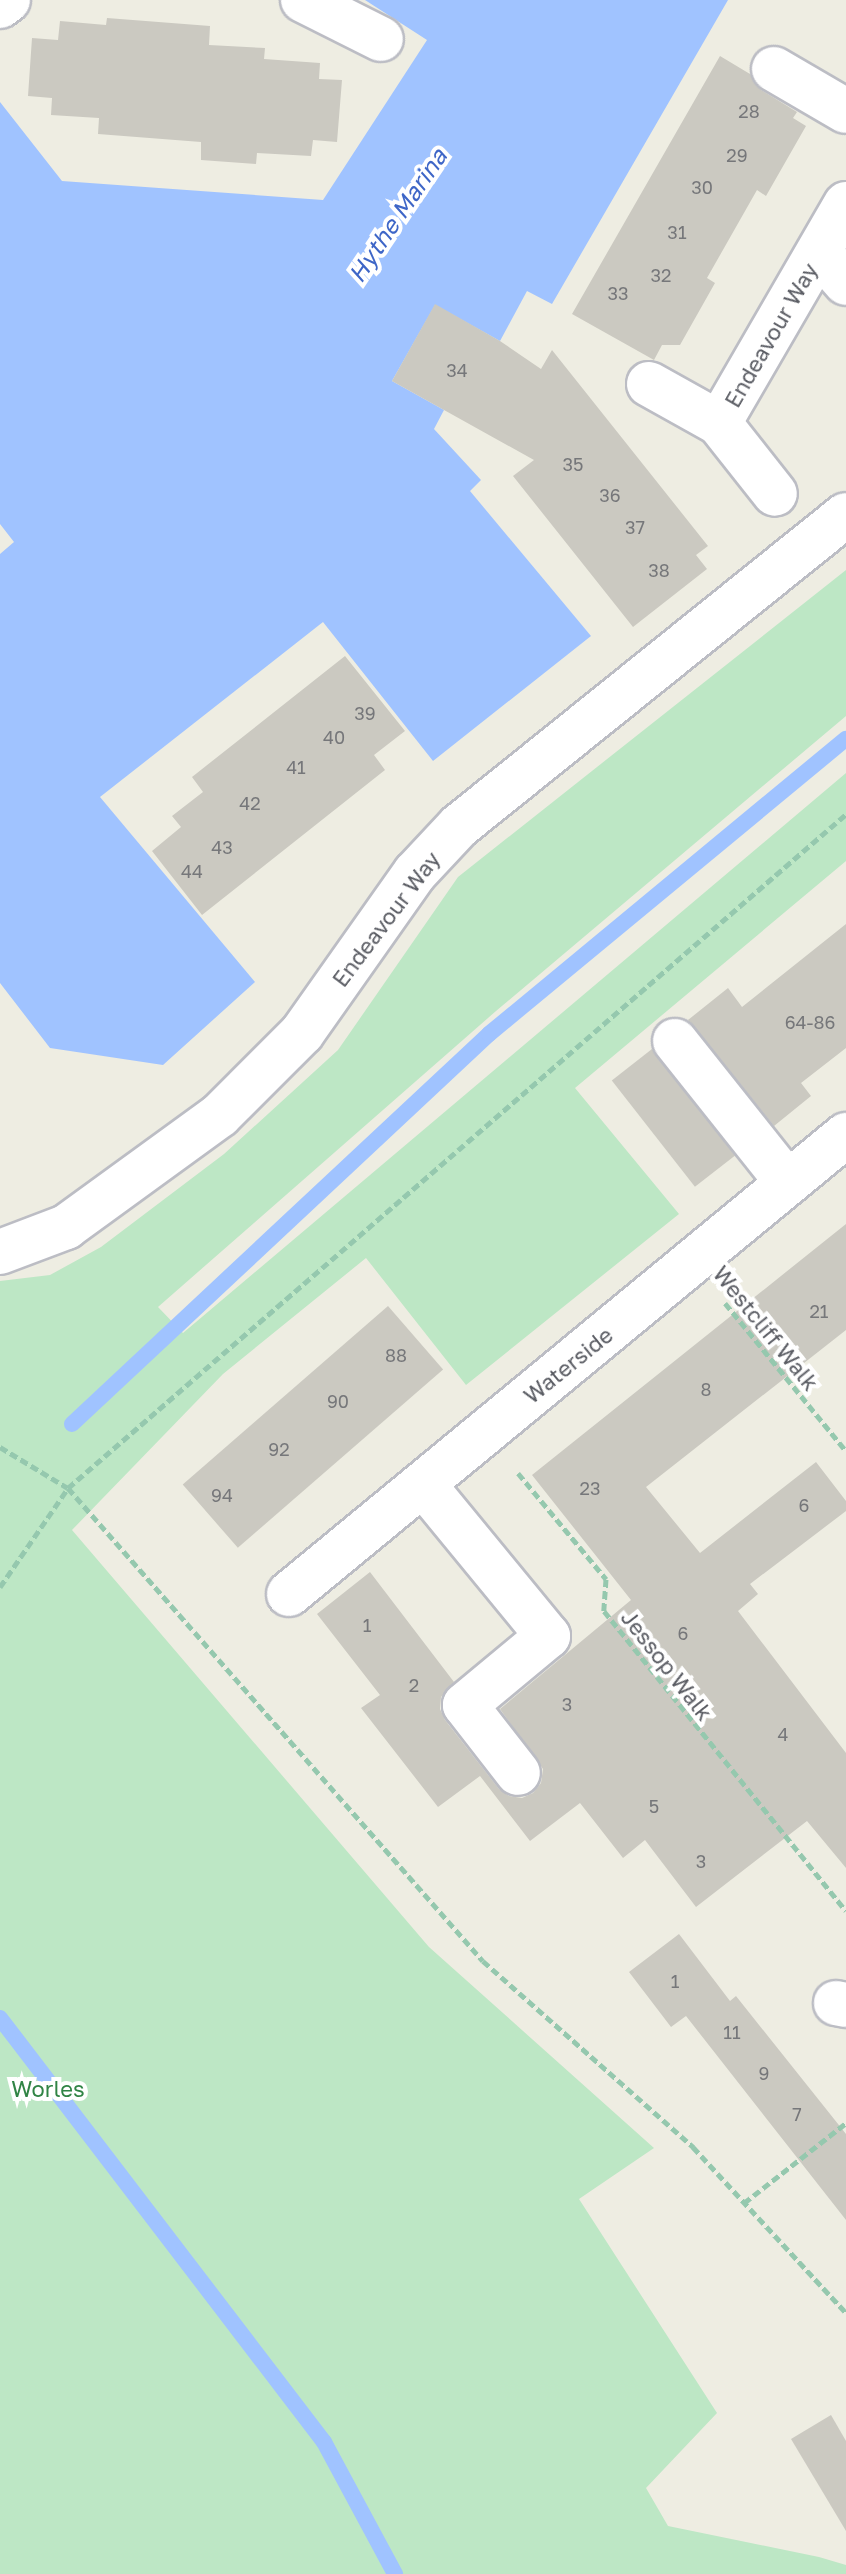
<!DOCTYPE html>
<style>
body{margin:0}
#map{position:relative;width:846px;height:2574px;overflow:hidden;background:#eeede2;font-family:"Golos Text",sans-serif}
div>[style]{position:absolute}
.green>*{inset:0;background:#bde7c5}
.water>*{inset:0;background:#a0c3ff}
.stream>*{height:16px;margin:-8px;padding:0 8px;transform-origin:8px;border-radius:8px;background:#a0c3ff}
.building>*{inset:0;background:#cbc9c1;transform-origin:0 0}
.path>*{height:5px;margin-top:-2.5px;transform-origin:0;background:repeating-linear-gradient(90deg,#95c8ae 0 8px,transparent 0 12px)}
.roads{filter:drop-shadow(2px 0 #bcbdc4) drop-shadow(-2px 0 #bcbdc4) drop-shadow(0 2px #bcbdc4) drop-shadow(0 -2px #bcbdc4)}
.minor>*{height:44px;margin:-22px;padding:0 22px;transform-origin:22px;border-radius:22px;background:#fff}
span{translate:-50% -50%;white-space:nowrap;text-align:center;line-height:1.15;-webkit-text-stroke:8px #fff;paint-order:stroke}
.number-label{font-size:18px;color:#76777a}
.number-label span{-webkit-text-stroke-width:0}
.street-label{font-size:22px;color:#5a5c63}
.park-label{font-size:22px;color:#308445}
.water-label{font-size:24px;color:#3e66c7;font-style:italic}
</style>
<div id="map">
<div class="green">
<i style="clip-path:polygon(846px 570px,846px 716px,496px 1011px,158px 1307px,183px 1333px,846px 773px,846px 861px,575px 1088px,679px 1214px,466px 1385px,366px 1258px,223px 1374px,72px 1530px,429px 1947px,654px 2148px,579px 2199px,717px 2413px,646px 2488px,668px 2526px,819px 2557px,846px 2565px,846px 2574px,0 2574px,0 1281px,50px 1275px,101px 1247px,224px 1154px,338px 1050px,458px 877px)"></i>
</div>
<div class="water">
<i style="clip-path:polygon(365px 0,728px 0,552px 304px,527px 291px,500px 341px,435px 305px,392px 381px,444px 410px,434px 429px,481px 480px,470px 491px,591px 636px,433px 761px,323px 622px,100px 797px,255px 982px,163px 1065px,50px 1048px,0 983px,0 554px,14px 542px,0 524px,0 102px,62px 181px,323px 200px,427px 40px)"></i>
</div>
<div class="stream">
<i style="left:72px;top:1424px;width:571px;rotate:-43.08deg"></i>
<i style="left:489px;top:1034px;width:463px;rotate:-39.6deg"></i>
<i style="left:0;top:2018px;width:534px;rotate:52.61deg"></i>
<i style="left:324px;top:2442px;width:150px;rotate:61.7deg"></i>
</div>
<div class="building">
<i style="clip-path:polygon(107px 18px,210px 26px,209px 45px,265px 48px,264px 59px,320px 63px,319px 79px,342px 80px,337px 142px,313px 140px,311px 156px,257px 153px,256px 164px,201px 160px,201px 142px,98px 134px,99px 118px,51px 115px,52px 98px,28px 96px,32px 38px,58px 40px,60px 21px,106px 25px)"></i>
<i style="clip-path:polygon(720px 56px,750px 74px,761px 90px,797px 112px,793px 118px,806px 126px,766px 196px,757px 190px,707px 278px,715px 283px,680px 345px,662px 345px,654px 360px,572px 314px)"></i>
<i style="clip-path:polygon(435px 304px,500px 341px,541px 369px,552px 350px,708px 546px,696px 555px,707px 569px,633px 627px,513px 476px,534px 460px,392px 381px)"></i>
<i style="clip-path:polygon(345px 656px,405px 731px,374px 755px,385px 770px,202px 915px,152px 851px,181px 827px,172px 816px,203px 792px,192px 777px)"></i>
<i style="clip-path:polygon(846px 924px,846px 1048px,801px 1083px,811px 1096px,774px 1126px,688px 1020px,728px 988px,742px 1007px)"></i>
<i style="left:652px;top:1049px;width:135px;height:51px;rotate:52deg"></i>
<i style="clip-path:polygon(846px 1224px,846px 1330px,646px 1487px,700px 1553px,816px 1462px,846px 1501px,846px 1511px,750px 1584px,758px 1594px,738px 1611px,846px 1753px,846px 1868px,807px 1821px,696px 1907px,645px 1840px,623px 1858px,580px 1803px,530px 1841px,480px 1776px,438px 1807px,361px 1708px,380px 1695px,317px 1614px,370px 1572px,454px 1682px,441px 1697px,440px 1709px,445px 1720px,499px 1789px,509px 1796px,522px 1798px,533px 1793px,541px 1783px,543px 1769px,500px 1709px,631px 1600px,532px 1475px)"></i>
<i style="left:388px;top:1306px;width:84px;height:272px;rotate:49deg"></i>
<i style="clip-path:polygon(679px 1934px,730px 2001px,736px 1996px,846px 2134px,846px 2220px,686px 2016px,671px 2027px,629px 1972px)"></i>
<i style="clip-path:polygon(831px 2415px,846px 2441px,846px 2531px,791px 2439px)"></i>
</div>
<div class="path">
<i style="left:725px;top:1303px;width:191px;rotate:50.7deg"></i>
<i style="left:0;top:1447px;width:79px;rotate:31.1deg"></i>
<i style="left:68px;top:1488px;width:629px;rotate:48.74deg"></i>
<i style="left:483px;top:1961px;width:281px;rotate:41.5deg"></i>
<i style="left:693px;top:2147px;width:226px;rotate:47.3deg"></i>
<i style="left:518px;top:1473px;width:138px;rotate:50.3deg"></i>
<i style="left:606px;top:1579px;width:32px;rotate:94deg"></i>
<i style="left:604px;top:1611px;width:385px;rotate:51.1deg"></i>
<i style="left:0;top:1587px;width:120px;rotate:-55.5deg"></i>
<i style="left:68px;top:1488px;width:1029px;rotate:-40.9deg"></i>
<i style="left:744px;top:2203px;width:130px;rotate:-38.1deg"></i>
</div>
<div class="roads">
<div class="minor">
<i style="left:303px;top:0;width:87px;rotate:26.6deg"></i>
<i style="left:0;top:6px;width:10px;rotate:-37deg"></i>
<i style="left:774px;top:69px;width:83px;rotate:30.3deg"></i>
<i style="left:819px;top:252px;width:41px;rotate:48.9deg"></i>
<i style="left:649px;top:384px;width:80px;rotate:29.1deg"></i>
<i style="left:719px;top:423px;width:90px;rotate:51.7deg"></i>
<i style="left:719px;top:423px;width:253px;rotate:-59.9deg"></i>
<i style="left:675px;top:1041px;width:181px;rotate:51.5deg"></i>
<i style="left:0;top:1252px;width:71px;rotate:-20.7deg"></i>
<i style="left:66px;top:1227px;width:190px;rotate:-36deg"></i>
<i style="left:220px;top:1115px;width:116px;rotate:-45deg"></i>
<i style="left:302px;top:1033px;width:196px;rotate:-54.8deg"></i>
<i style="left:415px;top:873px;width:64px;rotate:-46.9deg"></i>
<i style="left:459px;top:826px;width:496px;rotate:-38.8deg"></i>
<i style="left:423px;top:1484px;width:197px;rotate:50.6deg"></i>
<i style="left:548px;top:1636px;width:108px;rotate:140.3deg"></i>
<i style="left:465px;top:1705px;width:86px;rotate:52.1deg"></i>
<i style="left:289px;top:1594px;width:722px;rotate:-39.49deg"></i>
<i style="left:836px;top:2003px;width:10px;rotate:11deg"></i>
</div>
</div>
<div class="number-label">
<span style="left:749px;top:111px">28</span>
<span style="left:737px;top:155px">29</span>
<span style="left:702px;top:187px">30</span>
<span style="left:677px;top:232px">31</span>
<span style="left:661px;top:275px">32</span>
<span style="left:618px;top:293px">33</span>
<span style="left:457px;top:370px">34</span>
<span style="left:573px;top:464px">35</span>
<span style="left:610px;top:495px">36</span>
<span style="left:635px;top:527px">37</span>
<span style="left:659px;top:570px">38</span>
<span style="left:365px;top:713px">39</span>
<span style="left:334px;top:737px">40</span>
<span style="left:296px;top:767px">41</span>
<span style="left:250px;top:803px">42</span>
<span style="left:222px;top:847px">43</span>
<span style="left:192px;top:871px">44</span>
<span style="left:810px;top:1022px">64-86</span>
<span style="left:819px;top:1311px">21</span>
<span style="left:396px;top:1355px">88</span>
<span style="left:706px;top:1389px">8</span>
<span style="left:338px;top:1401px">90</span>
<span style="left:279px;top:1449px">92</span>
<span style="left:590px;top:1488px">23</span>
<span style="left:222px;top:1495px">94</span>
<span style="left:804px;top:1505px">6</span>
<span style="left:367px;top:1625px">1</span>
<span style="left:683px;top:1633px">6</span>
<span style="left:414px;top:1685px">2</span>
<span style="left:567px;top:1704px">3</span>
<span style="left:783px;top:1734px">4</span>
<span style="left:654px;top:1806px">5</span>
<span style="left:701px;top:1861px">3</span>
<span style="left:675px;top:1981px">1</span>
<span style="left:732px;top:2032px">11</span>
<span style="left:764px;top:2073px">9</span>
<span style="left:797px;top:2114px">7</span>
</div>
<div class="street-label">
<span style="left:771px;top:335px;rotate:-60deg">Endeavour Way</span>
<span style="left:386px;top:919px;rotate:-53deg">Endeavour Way</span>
<span style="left:766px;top:1328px;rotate:51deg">Westcliff Walk</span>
<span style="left:568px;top:1365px;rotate:-39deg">Waterside</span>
<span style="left:667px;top:1665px;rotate:52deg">Jessop Walk</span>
</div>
<div class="park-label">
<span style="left:48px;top:2089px">Worles</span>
</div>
<div class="water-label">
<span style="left:397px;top:215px;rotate:-56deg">Hythe Marina</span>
</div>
</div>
